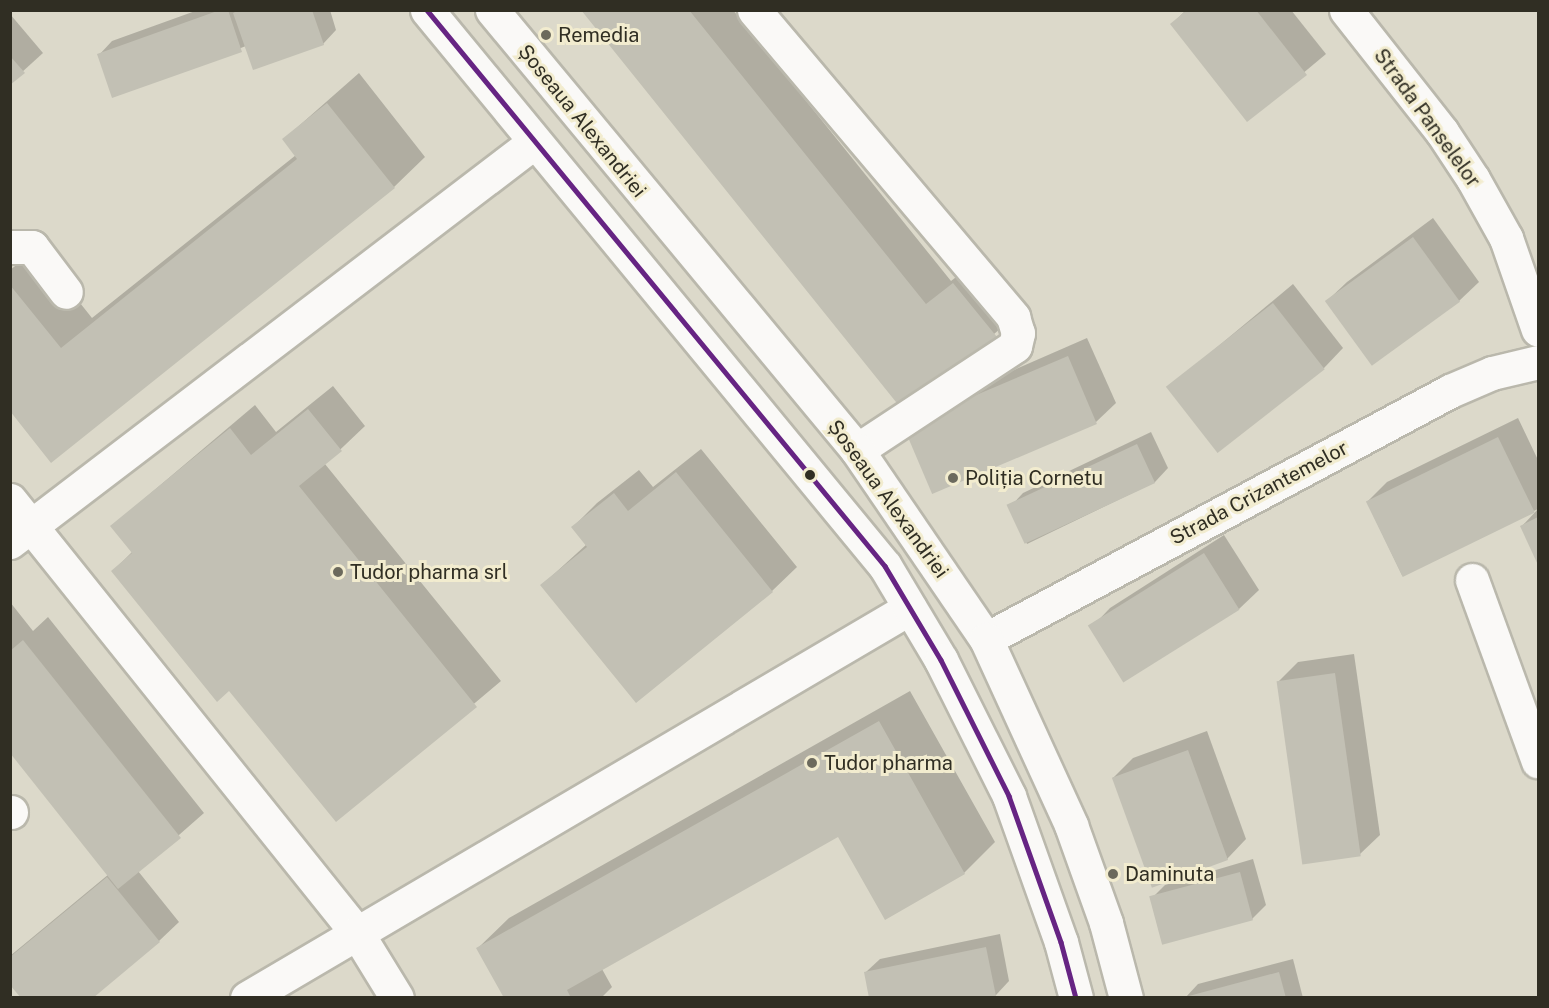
<!DOCTYPE html>
<html>
<head>
<meta charset="utf-8">
<style>
  body { margin:0 }
  #map { position:relative; width:1549px; height:1008px; overflow:hidden; background:#dcd9ca; font-family:"Public Sans",sans-serif }
  div>[style] { position:absolute }
  .shadow>* { inset:0; background:#0003 }
  .building>* { inset:0; background:#c2c0b4; transform-origin:0 0 }
  .roads { filter:drop-shadow(2px 0 #bab8ac) drop-shadow(-2px 0 #bab8ac) drop-shadow(0 2px #bab8ac) drop-shadow(0 -2px #bab8ac) }
  .minor>* { height:33px; margin:-16.5px; padding:0 16.5px; transform-origin:16.5px; border-radius:16.5px; background:#faf9f7 }
  .highway>* { height:33px; margin:-16.5px; padding:0 16.5px; transform-origin:16.5px; border-radius:16.5px; background:#faf9f7 }
  .bus-1>* { height:4.5px; margin:-2.25px; padding:0 2.25px; transform-origin:2.25px; border-radius:2.25px; background:#662483 }
  .dots>* { width:16px; height:16px; translate:-50% -50%; box-sizing:border-box; border:3px solid #f2eccf; border-radius:50% }
  span { translate:-50% -50%; white-space:nowrap; text-align:center; line-height:1.15; -webkit-text-stroke:6px #f2eccf; paint-order:stroke }
  .poi-label { font-size:20px; color:#302e23 }
  .left { translate:0 -50%; text-align:left }
  .street-label { font-size:20px; color:#302e23 }
  .frame { position:absolute; inset:0; border:12px solid #302e23; pointer-events:none }
</style>
</head>
<body>
<div id="map">
  <div class="shadow">
    <div style="clip-path:polygon(198px 10px,330px 10px,336px 30px,323px 44px,246px 46px,113px 97px,99px 55px,112px 41px)"></div>
    <div style="clip-path:polygon(582px 10px,733px 10px,951px 281px,978px 260px,1020px 312px,904px 410px)"></div>
    <div style="clip-path:polygon(1186px 10px,1291px 10px,1326px 54px,1247px 120px,1172px 24px)"></div>
    <div style="clip-path:polygon(10px 14px,43px 53px,10px 83px)"></div>
    <div style="clip-path:polygon(359px 73px,425px 157px,394px 187px,10px 409px,10px 270px,37px 249px,92px 318px,296px 155px,284px 139px)"></div>
    <div style="clip-path:polygon(1433px 218px,1479px 282px,1459px 301px,1327px 301px,1347px 282px)"></div>
    <div style="clip-path:polygon(1293px 284px,1343px 348px,1324px 368px,1168px 388px)"></div>
    <div style="clip-path:polygon(1087px 338px,1116px 403px,1096px 422px,925px 409px)"></div>
    <div style="clip-path:polygon(333px 386px,365px 426px,325px 464px,501px 681px,336px 820px,230px 689px,113px 571px,133px 551px,112px 526px,255px 405px,276px 432px)"></div>
    <div style="clip-path:polygon(1518px 418px,1538px 460px,1538px 561px,1522px 526px,1538px 509px,1402px 575px,1367px 502px,1387px 482px)"></div>
    <div style="clip-path:polygon(1151px 432px,1168px 468px,1155px 482px,1027px 544px,1010px 507px,1023px 493px)"></div>
    <div style="clip-path:polygon(701px 449px,797px 567px,772px 591px,636px 701px,542px 585px,587px 544px,573px 527px,597px 503px,639px 470px,653px 487px)"></div>
    <div style="clip-path:polygon(1224px 535px,1259px 590px,1239px 609px,1091px 628px,1110px 608px)"></div>
    <div style="clip-path:polygon(10px 602px,33px 631px,48px 617px,204px 813px,138px 871px,179px 922px,159px 941px,10px 983px,10px 956px,109px 874px,10px 751px)"></div>
    <div style="clip-path:polygon(1354px 654px,1380px 835px,1360px 854px,1278px 682px,1298px 662px)"></div>
    <div style="clip-path:polygon(910px 691px,995px 842px,964px 873px,838px 835px,602px 969px,612px 987px,601px 998px,505px 998px,478px 948px,509px 918px)"></div>
    <div style="clip-path:polygon(1207px 731px,1246px 839px,1227px 859px,1113px 778px,1133px 758px)"></div>
    <div style="clip-path:polygon(1253px 859px,1266px 905px,1252px 919px,1151px 899px,1165px 885px)"></div>
    <div style="clip-path:polygon(1000px 934px,1009px 981px,996px 995px,871px 998px,866px 972px,880px 959px)"></div>
    <div style="clip-path:polygon(1293px 959px,1303px 998px,1185px 998px,1198px 984px)"></div>
  </div>
  <div class="building">
    <div style="clip-path:polygon(220px 10px,228px 10px,242px 52px,112px 98px,97px 54px)"></div>
    <div style="clip-path:polygon(239px 10px,312px 10px,324px 45px,253px 70px,233px 13px)"></div>
    <div style="clip-path:polygon(581px 10px,689px 10px,926px 304px,953px 283px,997px 337px,904px 412px)"></div>
    <div style="clip-path:polygon(1187px 10px,1256px 10px,1307px 75px,1247px 122px,1170px 24px)"></div>
    <div style="clip-path:polygon(10px 56px,25px 73px,10px 85px)"></div>
    <div style="clip-path:polygon(327px 103px,395px 188px,51px 463px,10px 411px,10px 285px,61px 348px,297px 159px,282px 139px)"></div>
    <div style="left:1413px;top:237px;width:80px;height:109px;rotate:54deg"></div>
    <div style="left:1273px;top:303px;width:84px;height:136px;rotate:52deg"></div>
    <div style="left:1068px;top:356px;width:74px;height:179px;rotate:67deg"></div>
    <div style="clip-path:polygon(308px 409px,342px 451px,299px 486px,477px 707px,336px 822px,229px 691px,217px 702px,111px 571px,132px 553px,110px 526px,230px 428px,251px 455px)"></div>
    <div style="left:1498px;top:437px;width:84px;height:147px;rotate:64deg"></div>
    <div style="left:1137px;top:444px;width:43px;height:144px;rotate:65deg"></div>
    <div style="clip-path:polygon(676px 472px,773px 592px,636px 703px,540px 585px,587px 547px,571px 527px,614px 493px,628px 511px)"></div>
    <div style="clip-path:polygon(1538px 517px,1538px 565px,1520px 526px)"></div>
    <div style="left:1204px;top:553px;width:67px;height:137px;rotate:58deg"></div>
    <div style="clip-path:polygon(23px 640px,181px 838px,118px 889px,10px 753px,10px 651px)"></div>
    <div style="left:1335px;top:673px;width:185px;height:59px;rotate:82deg"></div>
    <div style="clip-path:polygon(879px 721px,965px 874px,885px 920px,838px 837px,567px 990px,571px 998px,504px 998px,476px 948px)"></div>
    <div style="left:1188px;top:750px;width:117px;height:81px;rotate:70deg"></div>
    <div style="left:1240px;top:872px;width:50px;height:94px;rotate:75deg"></div>
    <div style="clip-path:polygon(107px 877px,160px 942px,93px 998px,21px 998px,10px 985px,10px 957px)"></div>
    <div style="clip-path:polygon(986px 947px,996px 996px,869px 998px,864px 972px)"></div>
    <div style="clip-path:polygon(1279px 972px,1286px 998px,1185px 998px,1185px 997px)"></div>
  </div>
  <div class="roads">
    <div class="minor">
      <div style="left:754px;top:10px;width:402px;rotate:49.8deg"></div>
      <div style="left:1013px;top:317px;width:17px;rotate:73deg"></div>
      <div style="left:1018px;top:333px;width:13px;rotate:103deg"></div>
      <div style="left:1015px;top:346px;width:189px;rotate:146.6deg"></div>
      <div style="left:1346px;top:10px;width:155px;rotate:51.8deg"></div>
      <div style="left:1442px;top:132px;width:56px;rotate:56.6deg"></div>
      <div style="left:1473px;top:179px;width:68px;rotate:60.8deg"></div>
      <div style="left:1506px;top:238px;width:97px;rotate:70.8deg"></div>
      <div style="left:10px;top:247px;width:22px"></div>
      <div style="left:32px;top:247px;width:56px;rotate:52.9deg"></div>
      <div style="left:10px;top:500px;width:555px;rotate:51.29deg"></div>
      <div style="left:357px;top:933px;width:76px;rotate:58.4deg"></div>
      <div style="left:10px;top:542px;width:658px;rotate:-37.34deg"></div>
      <div style="left:1472px;top:580px;width:193px;rotate:70deg"></div>
      <div style="left:986px;top:639px;width:526px;rotate:-28.12deg"></div>
      <div style="left:1450px;top:391px;width:46px;rotate:-23.2deg"></div>
      <div style="left:1492px;top:373px;width:47px;rotate:-13.4deg"></div>
      <div style="left:10px;top:812px;width:1px"></div>
      <div style="left:247px;top:998px;width:769px;rotate:-30.47deg"></div>
    </div>
    <div class="highway">
      <div style="left:427px;top:10px;width:720px;rotate:50.52deg"></div>
      <div style="left:885px;top:566px;width:109px;rotate:59.2deg"></div>
      <div style="left:941px;top:660px;width:152px;rotate:63.4deg"></div>
      <div style="left:1009px;top:796px;width:155px;rotate:70.4deg"></div>
      <div style="left:1061px;top:942px;width:58px;rotate:75deg"></div>
      <div style="left:492px;top:10px;width:572px;rotate:50.32deg"></div>
      <div style="left:857px;top:450px;width:229px;rotate:55.7deg"></div>
      <div style="left:986px;top:639px;width:205px;rotate:65.4deg"></div>
      <div style="left:1071px;top:825px;width:104px;rotate:70.3deg"></div>
      <div style="left:1106px;top:923px;width:78px;rotate:75.1deg"></div>
    </div>
  </div>
  <div class="bus-1">
    <div style="left:427px;top:10px;width:720px;rotate:50.52deg"></div>
    <div style="left:885px;top:566px;width:109px;rotate:59.2deg"></div>
    <div style="left:941px;top:660px;width:152px;rotate:63.4deg"></div>
    <div style="left:1009px;top:796px;width:155px;rotate:70.4deg"></div>
    <div style="left:1061px;top:942px;width:58px;rotate:75deg"></div>
  </div>
  <div class="dots">
    <div style="left:546px;top:35px;background:#6c6a5d"></div>
    <div style="left:810px;top:475px;background:#302e23"></div>
    <div style="left:953px;top:478px;background:#6c6a5d"></div>
    <div style="left:338px;top:572px;background:#6c6a5d"></div>
    <div style="left:812px;top:763px;background:#6c6a5d"></div>
    <div style="left:1113px;top:874px;background:#6c6a5d"></div>
  </div>
  <div class="poi-label">
    <span class="left" style="left:558px;top:35px">Remedia</span>
    <span class="left" style="left:965px;top:478px">Poliția Cornetu</span>
    <span class="left" style="left:350px;top:572px">Tudor pharma srl</span>
    <span class="left" style="left:824px;top:763px">Tudor pharma</span>
    <span class="left" style="left:1125px;top:874px">Daminuta</span>
  </div>
  <div class="street-label">
    <span style="left:1427px;top:118px;rotate:54deg">Strada Panselelor</span>
    <span style="left:582px;top:121px;rotate:51deg">Șoseaua Alexandriei</span>
    <span style="left:1259px;top:493px;rotate:-28deg">Strada Crizantemelor</span>
    <span style="left:888px;top:499px;rotate:54deg">Șoseaua Alexandriei</span>
  </div>
  <div class="frame"></div>
</div>
</body>
</html>
